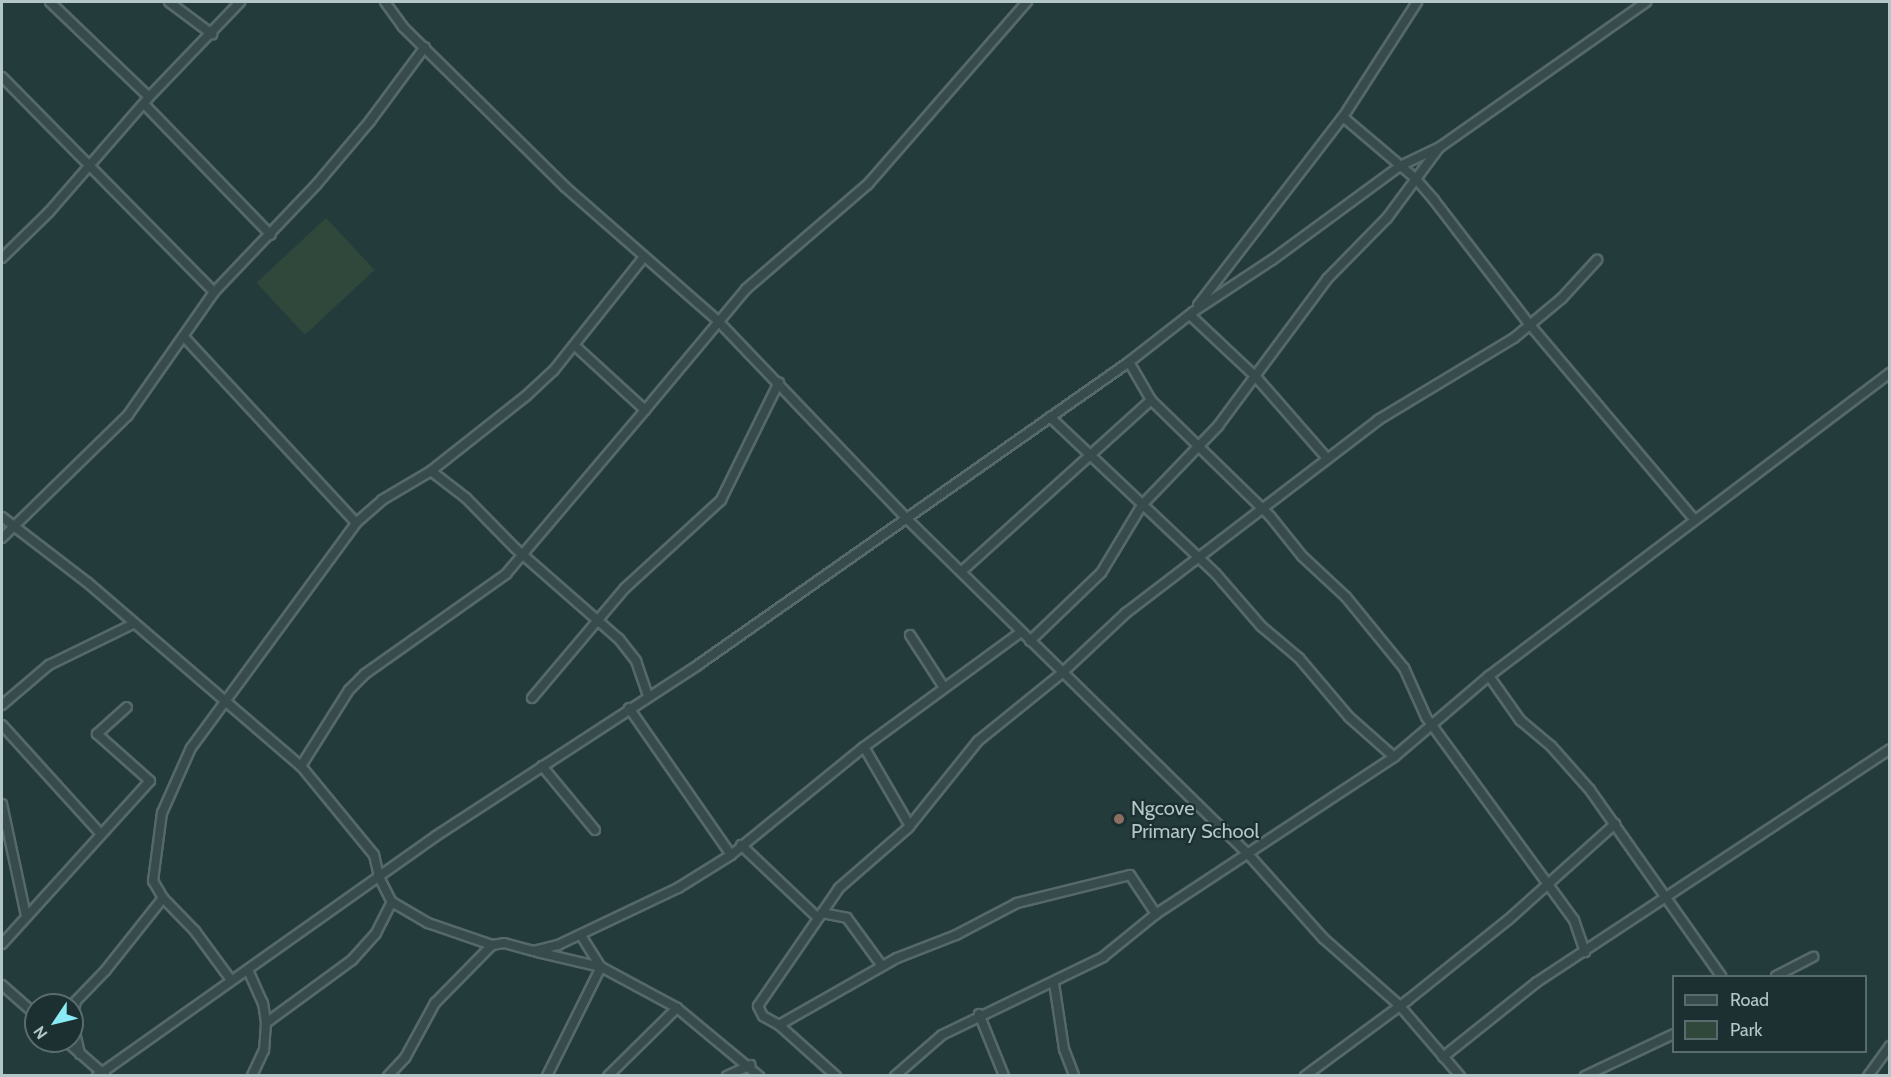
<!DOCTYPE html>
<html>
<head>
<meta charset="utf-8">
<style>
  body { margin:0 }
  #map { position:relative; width:1891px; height:1077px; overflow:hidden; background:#243b3c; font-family:Cabin,sans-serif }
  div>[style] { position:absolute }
  .green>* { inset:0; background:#30483b; transform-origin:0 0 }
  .roads { filter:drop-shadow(2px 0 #56696a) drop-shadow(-2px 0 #56696a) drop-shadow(0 2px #56696a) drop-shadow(0 -2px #56696a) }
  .minor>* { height:8px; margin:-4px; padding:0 4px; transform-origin:4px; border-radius:4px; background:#374b4c }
  .dots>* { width:16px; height:16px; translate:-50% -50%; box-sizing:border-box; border:3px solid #1d3031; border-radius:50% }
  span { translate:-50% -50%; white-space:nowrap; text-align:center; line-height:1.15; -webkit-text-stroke:4.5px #1d3031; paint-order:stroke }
  .poi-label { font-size:20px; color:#b3c6c8 }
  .left { translate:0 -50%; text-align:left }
  .frame { position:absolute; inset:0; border:3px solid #b3c6c8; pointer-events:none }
  .legend { position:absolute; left:1672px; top:975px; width:195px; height:78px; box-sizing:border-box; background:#1d3031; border:2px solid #596c6d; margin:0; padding:8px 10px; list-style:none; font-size:18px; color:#b3c6c8 }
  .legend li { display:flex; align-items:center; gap:12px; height:30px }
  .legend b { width:30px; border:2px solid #596c6d }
  .north { position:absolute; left:24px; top:993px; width:60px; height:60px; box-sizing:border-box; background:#1d3031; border:2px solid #596c6d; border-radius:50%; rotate:235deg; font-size:16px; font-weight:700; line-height:24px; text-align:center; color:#b3c6c8 }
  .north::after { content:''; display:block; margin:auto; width:21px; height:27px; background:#8aebf6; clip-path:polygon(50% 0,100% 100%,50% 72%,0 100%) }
</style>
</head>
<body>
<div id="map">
  <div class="green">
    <div style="left:326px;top:218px;width:71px;height:95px;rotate:47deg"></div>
  </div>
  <div class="roads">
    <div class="minor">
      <div style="left:50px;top:2px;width:137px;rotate:43.8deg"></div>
      <div style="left:169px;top:2px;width:54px;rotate:36.7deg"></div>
      <div style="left:385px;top:2px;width:31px;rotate:54deg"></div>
      <div style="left:403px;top:27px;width:228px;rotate:44.6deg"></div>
      <div style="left:565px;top:187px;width:203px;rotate:41.2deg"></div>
      <div style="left:718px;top:321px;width:271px;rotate:46.3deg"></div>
      <div style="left:905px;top:517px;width:481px;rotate:44.5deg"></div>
      <div style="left:1248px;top:854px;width:113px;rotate:48.2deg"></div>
      <div style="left:1323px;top:938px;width:101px;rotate:41.4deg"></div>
      <div style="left:1399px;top:1005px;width:94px;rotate:49.3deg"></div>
      <div style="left:2px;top:77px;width:302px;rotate:45.4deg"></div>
      <div style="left:144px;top:104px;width:182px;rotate:45.9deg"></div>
      <div style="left:1343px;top:117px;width:94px;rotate:40.3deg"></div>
      <div style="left:1415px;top:178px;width:29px;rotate:49deg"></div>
      <div style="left:1434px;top:200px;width:158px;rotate:52.5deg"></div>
      <div style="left:1530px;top:325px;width:255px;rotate:49.8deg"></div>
      <div style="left:2px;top:258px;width:66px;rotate:-44.4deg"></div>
      <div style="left:49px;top:212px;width:152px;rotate:-49deg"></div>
      <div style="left:149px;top:97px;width:132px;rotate:-46.2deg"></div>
      <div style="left:1198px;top:305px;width:237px;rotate:-52.4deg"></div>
      <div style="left:1343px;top:117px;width:137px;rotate:-57.2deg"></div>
      <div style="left:1190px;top:315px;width:91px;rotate:43.2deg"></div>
      <div style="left:1256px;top:377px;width:108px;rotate:48.8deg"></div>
      <div style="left:184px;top:337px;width:253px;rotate:47.2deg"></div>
      <div style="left:1129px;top:362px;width:44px;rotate:59.9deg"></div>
      <div style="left:1151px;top:400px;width:166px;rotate:44.3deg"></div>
      <div style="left:1270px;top:516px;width:51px;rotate:51.3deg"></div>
      <div style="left:1302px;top:556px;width:60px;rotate:43deg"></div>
      <div style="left:1346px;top:597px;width:92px;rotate:50.8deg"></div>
      <div style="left:1404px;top:668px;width:54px;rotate:65.8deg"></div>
      <div style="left:1426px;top:717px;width:251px;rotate:53.9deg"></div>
      <div style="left:1574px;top:920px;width:34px;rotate:71deg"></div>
      <div style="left:645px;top:410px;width:158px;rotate:-50.1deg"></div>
      <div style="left:746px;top:289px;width:161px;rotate:-40.7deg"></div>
      <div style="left:868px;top:184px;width:242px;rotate:-48.9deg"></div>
      <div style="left:1050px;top:417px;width:228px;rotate:43.4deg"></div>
      <div style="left:1216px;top:574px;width:69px;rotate:49.1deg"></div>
      <div style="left:1261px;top:626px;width:50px;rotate:40.1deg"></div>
      <div style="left:1299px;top:658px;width:77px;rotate:49.7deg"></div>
      <div style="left:1349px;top:717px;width:60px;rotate:41.6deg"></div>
      <div style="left:431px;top:471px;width:44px;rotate:37.6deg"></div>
      <div style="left:466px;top:498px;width:70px;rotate:45.6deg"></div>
      <div style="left:515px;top:548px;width:138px;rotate:41.2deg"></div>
      <div style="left:619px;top:639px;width:28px;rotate:52deg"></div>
      <div style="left:636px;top:661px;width:36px;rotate:71deg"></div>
      <div style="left:2px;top:517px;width:108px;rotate:37.5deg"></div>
      <div style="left:88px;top:583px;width:281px;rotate:40.7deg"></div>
      <div style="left:301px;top:766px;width:115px;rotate:50.6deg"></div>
      <div style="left:374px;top:855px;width:23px;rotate:77deg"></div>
      <div style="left:379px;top:877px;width:28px;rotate:63deg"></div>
      <div style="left:392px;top:902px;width:42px;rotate:30.3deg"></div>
      <div style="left:428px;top:923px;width:68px;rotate:19deg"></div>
      <div style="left:2px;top:538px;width:176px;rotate:-44.3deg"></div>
      <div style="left:128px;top:415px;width:150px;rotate:-55deg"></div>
      <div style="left:214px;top:292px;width:148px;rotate:-46.4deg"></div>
      <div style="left:316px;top:185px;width:84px;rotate:-49.8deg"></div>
      <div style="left:370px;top:121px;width:92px;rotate:-53.4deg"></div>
      <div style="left:962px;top:571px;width:255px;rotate:-42.1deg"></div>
      <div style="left:910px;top:635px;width:61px;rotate:57.1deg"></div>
      <div style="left:1030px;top:641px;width:98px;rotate:-43.8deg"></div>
      <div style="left:1101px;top:573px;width:79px;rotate:-58.9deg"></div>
      <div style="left:1142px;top:505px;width:110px;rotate:-46.1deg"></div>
      <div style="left:1218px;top:426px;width:183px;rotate:-53.4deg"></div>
      <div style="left:1327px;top:279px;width:86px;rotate:-45.5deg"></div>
      <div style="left:1387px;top:218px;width:86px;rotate:-53.5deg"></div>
      <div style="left:1489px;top:676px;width:54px;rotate:54.8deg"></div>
      <div style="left:1520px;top:720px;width:40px;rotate:40deg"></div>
      <div style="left:1551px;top:746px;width:59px;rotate:48.4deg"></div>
      <div style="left:1590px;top:790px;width:228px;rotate:54.8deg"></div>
      <div style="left:532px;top:698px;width:144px;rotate:-49.8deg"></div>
      <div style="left:625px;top:588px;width:130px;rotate:-42.5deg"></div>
      <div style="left:721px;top:500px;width:131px;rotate:-63.8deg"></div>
      <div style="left:2px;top:705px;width:62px;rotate:-40.4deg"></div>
      <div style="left:49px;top:665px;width:93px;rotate:-26deg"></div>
      <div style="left:629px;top:708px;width:179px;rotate:55.2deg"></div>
      <div style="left:2px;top:725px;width:147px;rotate:47.8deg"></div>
      <div style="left:864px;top:747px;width:91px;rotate:59.8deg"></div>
      <div style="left:301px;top:766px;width:90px;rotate:-57.7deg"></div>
      <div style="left:349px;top:690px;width:23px;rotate:-45deg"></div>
      <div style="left:365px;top:674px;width:173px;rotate:-35.3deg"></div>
      <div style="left:506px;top:574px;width:215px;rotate:-49.7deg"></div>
      <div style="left:645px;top:410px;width:96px;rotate:-137.5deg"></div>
      <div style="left:542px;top:766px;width:83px;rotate:50.4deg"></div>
      <div style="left:2px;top:804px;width:115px;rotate:77.9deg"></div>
      <div style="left:741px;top:845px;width:106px;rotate:43.5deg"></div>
      <div style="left:822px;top:913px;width:25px;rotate:11deg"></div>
      <div style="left:847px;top:918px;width:59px;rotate:53.9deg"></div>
      <div style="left:582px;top:937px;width:36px;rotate:58deg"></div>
      <div style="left:601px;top:967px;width:86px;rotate:28.3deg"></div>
      <div style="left:677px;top:1008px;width:107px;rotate:39.7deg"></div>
      <div style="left:2px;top:944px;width:220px;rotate:-47.8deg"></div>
      <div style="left:150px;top:781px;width:71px;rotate:-138.4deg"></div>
      <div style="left:97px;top:734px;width:40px;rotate:-42deg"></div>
      <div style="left:537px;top:952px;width:66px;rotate:13.2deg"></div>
      <div style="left:601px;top:967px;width:122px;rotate:116.4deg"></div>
      <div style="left:248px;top:970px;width:36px;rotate:66deg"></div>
      <div style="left:263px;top:1003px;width:20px;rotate:81deg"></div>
      <div style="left:266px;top:1023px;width:27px;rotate:94deg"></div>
      <div style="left:264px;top:1050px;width:29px;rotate:115deg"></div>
      <div style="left:1776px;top:976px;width:42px;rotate:-27.2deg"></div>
      <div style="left:231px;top:980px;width:61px;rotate:-126.3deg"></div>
      <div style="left:195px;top:931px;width:46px;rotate:-134.1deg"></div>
      <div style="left:163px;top:898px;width:20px;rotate:-120deg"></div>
      <div style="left:153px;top:881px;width:69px;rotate:-82.5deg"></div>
      <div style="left:162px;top:813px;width:71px;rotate:-66deg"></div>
      <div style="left:191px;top:748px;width:279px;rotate:-53.7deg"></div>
      <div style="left:356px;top:523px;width:35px;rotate:-41deg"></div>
      <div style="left:382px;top:500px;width:57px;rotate:-30.6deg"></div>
      <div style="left:431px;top:471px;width:121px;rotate:-38.3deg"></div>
      <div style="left:526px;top:396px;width:38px;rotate:-43deg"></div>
      <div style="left:554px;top:370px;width:144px;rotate:-51.5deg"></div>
      <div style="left:1054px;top:983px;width:67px;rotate:81.4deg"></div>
      <div style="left:1064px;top:1049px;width:28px;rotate:69deg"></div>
      <div style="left:2px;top:985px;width:45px;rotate:41.4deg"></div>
      <div style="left:979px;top:1014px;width:67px;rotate:68deg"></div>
      <div style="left:266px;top:1023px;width:107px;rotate:-36.2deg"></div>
      <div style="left:352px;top:960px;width:36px;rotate:-48deg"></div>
      <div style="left:376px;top:933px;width:35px;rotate:-63deg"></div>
      <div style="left:779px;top:1025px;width:136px;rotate:-29.6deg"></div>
      <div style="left:897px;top:958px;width:63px;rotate:-21.3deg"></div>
      <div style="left:956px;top:935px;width:69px;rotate:-27.7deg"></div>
      <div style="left:1017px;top:903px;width:116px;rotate:-13.9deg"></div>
      <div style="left:1130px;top:875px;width:47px;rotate:56.3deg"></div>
      <div style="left:66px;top:1041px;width:52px;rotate:41.1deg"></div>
      <div style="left:80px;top:1054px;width:35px;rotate:-103deg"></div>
      <div style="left:72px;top:1020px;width:19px;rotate:-78deg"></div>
      <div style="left:76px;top:1001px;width:42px;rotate:-46deg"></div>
      <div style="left:105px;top:971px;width:93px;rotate:-51.5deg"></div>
      <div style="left:1443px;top:1057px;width:120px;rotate:-38.6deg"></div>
      <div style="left:1537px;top:982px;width:423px;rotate:-33.4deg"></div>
      <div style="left:97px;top:1076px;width:415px;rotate:-35.3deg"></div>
      <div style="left:436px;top:836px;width:313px;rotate:-33.1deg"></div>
      <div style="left:698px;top:665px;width:527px;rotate:-35.11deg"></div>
      <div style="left:1129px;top:362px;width:81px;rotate:-38deg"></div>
      <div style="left:1193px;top:312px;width:95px;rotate:-33.4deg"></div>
      <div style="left:1272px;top:260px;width:159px;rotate:-36.3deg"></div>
      <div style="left:1400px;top:166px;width:44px;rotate:-25.4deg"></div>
      <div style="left:1440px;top:147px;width:252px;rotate:-35.1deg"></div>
      <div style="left:388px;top:1076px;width:25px;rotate:-47deg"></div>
      <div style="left:405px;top:1058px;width:63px;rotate:-61.4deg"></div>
      <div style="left:435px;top:1003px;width:81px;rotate:-45.5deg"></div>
      <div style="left:492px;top:945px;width:12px;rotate:-9deg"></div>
      <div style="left:504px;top:943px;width:31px;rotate:15deg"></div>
      <div style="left:534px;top:951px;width:25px;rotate:-14deg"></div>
      <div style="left:558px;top:945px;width:133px;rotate:-25.4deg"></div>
      <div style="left:678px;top:888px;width:62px;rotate:-31.9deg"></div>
      <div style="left:731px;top:855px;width:171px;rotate:-39.1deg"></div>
      <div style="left:864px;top:747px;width:195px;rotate:-36.2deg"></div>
      <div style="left:608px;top:1076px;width:97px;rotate:-44.6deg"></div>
      <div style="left:727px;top:1076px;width:26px;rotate:-25deg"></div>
      <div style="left:836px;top:1076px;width:76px;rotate:-138.2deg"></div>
      <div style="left:779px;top:1025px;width:18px;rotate:-151deg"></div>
      <div style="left:763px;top:1016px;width:11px;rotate:-117deg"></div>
      <div style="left:758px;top:1006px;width:143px;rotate:-55.5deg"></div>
      <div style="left:839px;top:888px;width:91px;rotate:-41deg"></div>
      <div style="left:908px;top:828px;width:112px;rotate:-51.2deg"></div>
      <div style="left:978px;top:741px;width:108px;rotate:-39deg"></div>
      <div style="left:1062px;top:673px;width:88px;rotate:-43.2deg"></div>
      <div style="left:1126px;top:613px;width:317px;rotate:-37.4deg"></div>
      <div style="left:1378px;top:420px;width:159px;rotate:-31.1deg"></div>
      <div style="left:1514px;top:338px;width:62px;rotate:-39.8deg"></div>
      <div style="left:1562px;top:298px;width:52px;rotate:-47.4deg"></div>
      <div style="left:895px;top:1076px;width:62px;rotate:-41.1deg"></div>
      <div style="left:942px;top:1035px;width:179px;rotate:-25.8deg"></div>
      <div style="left:1103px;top:957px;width:68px;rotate:-39.1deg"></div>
      <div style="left:1156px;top:914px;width:285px;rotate:-33.4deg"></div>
      <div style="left:1394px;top:757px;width:125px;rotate:-40.5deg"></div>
      <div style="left:1489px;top:676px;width:503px;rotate:-37.08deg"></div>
      <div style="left:1305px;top:1076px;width:128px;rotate:-36.4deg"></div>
      <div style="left:1408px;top:1000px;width:128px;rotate:-38.7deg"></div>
      <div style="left:1508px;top:920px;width:144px;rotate:-41.9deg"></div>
      <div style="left:1585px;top:1076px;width:98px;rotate:-25.3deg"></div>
      <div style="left:1868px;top:1076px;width:37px;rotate:-54deg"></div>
    </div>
  </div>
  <div class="dots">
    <div style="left:1119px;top:819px;background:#8d6e63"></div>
  </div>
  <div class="poi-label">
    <span class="left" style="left:1131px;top:820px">Ngcove<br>Primary School</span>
  </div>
  <div class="frame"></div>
  <ul class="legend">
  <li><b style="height:8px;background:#374b4c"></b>Road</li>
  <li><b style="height:16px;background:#30483b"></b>Park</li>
  </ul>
  <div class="north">N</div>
</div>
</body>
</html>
